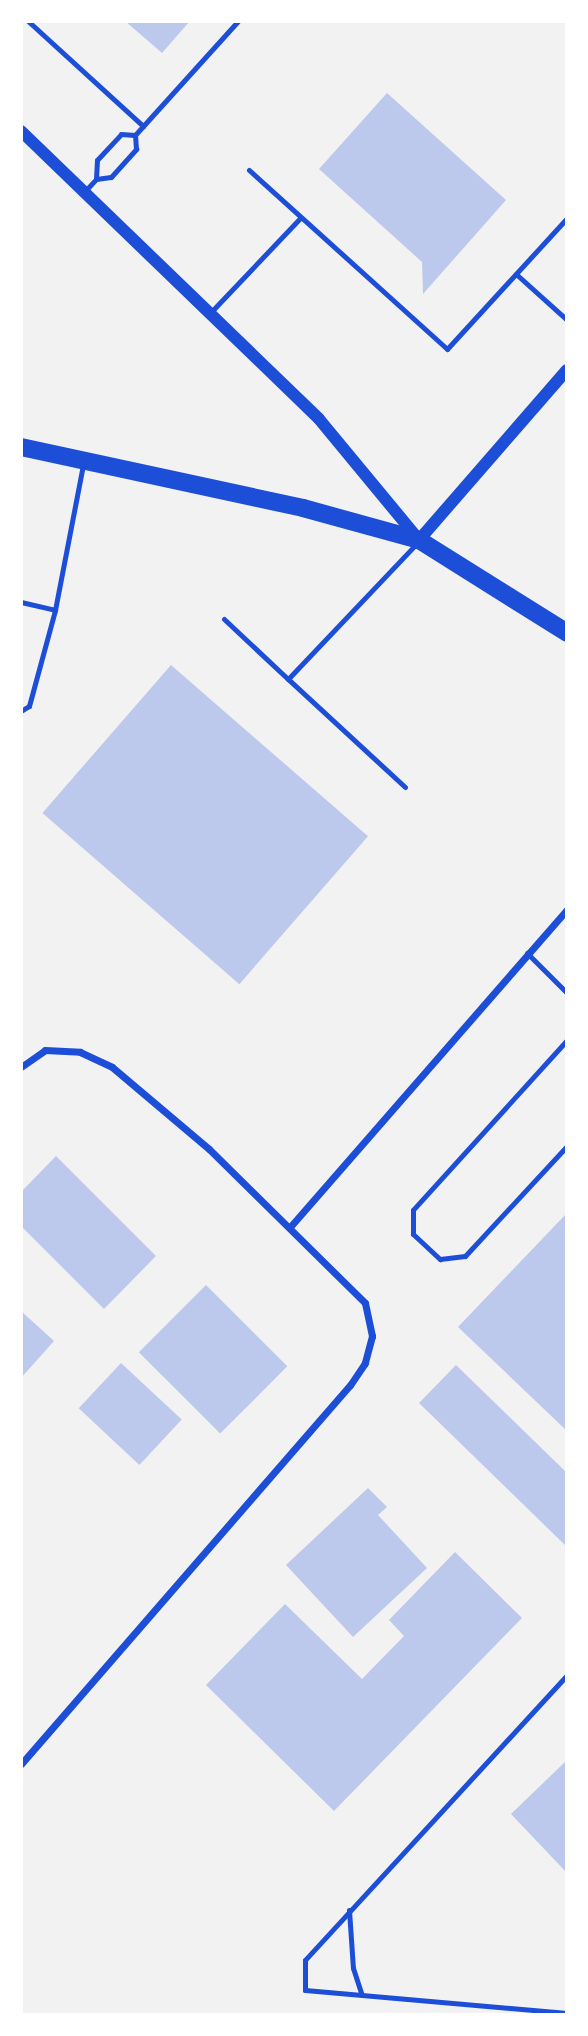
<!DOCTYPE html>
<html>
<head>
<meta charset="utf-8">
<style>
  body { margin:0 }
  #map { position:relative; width:588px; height:2036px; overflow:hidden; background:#f2f2f2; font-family:"Exo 2",sans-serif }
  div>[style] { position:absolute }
  .building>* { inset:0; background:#bdc9ec; transform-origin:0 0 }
  .service>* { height:5px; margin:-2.5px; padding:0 2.5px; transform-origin:2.5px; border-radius:2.5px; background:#1d4ed8 }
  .minor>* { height:7px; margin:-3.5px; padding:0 3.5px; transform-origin:3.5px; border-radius:3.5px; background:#1d4ed8 }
  .tertiary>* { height:12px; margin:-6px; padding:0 6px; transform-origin:6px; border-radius:6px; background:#1d4ed8 }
  .primary>* { height:18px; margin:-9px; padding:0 9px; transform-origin:9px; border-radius:9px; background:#1d4ed8 }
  span { translate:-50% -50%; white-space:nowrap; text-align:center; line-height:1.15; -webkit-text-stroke:6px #fff; paint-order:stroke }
  .frame { position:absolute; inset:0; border:23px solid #fff; pointer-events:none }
</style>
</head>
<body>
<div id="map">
  <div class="building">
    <div style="clip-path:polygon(125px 21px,190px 21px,162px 53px)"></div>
    <div style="clip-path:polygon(387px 93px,506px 200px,423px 294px,422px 262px,319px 169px)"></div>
    <div style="left:171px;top:665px;width:261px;height:196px;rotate:41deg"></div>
    <div style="clip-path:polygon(56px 1156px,156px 1256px,104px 1309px,21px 1226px,21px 1192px)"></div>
    <div style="clip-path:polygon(567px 1213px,567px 1431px,458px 1327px)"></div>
    <div style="left:206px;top:1285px;width:115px;height:95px;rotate:45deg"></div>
    <div style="clip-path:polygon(21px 1311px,54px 1341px,21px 1378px)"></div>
    <div style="left:121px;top:1363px;width:83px;height:62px;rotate:43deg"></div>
    <div style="clip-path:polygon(456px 1365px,567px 1473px,567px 1547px,419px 1403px)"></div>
    <div style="clip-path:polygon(368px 1488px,387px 1507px,378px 1515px,427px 1568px,353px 1637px,286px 1565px)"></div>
    <div style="clip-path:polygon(455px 1552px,522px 1618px,334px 1811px,206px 1685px,285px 1604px,362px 1679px,404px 1636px,389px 1620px)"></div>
    <div style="clip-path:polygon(567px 1760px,567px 1873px,511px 1814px)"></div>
  </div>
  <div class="service">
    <div style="left:28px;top:21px;width:156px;rotate:42.4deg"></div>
    <div style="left:249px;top:170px;width:267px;rotate:42.1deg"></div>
    <div style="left:447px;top:349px;width:178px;rotate:-47.5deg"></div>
    <div style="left:96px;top:179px;width:19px;rotate:-87deg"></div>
    <div style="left:97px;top:160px;width:35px;rotate:-47deg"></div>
    <div style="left:121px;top:134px;width:14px;rotate:4deg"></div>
    <div style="left:84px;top:192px;width:18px;rotate:-47deg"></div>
    <div style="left:96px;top:179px;width:15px;rotate:-8deg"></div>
    <div style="left:111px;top:177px;width:38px;rotate:-48deg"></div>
    <div style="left:136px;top:149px;width:14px;rotate:-94deg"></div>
    <div style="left:135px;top:135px;width:154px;rotate:-47.9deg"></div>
    <div style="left:516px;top:274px;width:69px;rotate:42deg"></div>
    <div style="left:210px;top:313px;width:131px;rotate:-46.5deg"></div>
    <div style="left:21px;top:602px;width:35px;rotate:13deg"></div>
    <div style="left:55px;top:610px;width:149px;rotate:-79.1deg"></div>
    <div style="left:224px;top:619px;width:88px;rotate:43.2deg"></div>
    <div style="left:21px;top:711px;width:9px;rotate:-32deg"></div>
    <div style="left:29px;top:706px;width:99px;rotate:-74.8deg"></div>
    <div style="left:405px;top:787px;width:159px;rotate:-137.3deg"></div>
    <div style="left:288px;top:679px;width:187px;rotate:-46.5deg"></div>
    <div style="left:527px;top:953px;width:57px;rotate:45deg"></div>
    <div style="left:567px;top:1040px;width:229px;rotate:132.2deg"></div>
    <div style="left:413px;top:1210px;width:24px;rotate:90deg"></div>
    <div style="left:413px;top:1234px;width:37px;rotate:43deg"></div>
    <div style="left:440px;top:1259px;width:25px;rotate:-7deg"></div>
    <div style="left:465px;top:1256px;width:150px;rotate:-47.2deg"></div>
    <div style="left:567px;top:1675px;width:387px;rotate:132.6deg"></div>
    <div style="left:305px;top:1960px;width:30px;rotate:90deg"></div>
    <div style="left:305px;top:1990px;width:263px;rotate:5deg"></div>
    <div style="left:349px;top:1910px;width:58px;rotate:86.1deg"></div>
    <div style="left:353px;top:1968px;width:28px;rotate:72deg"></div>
  </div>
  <div class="minor">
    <div style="left:21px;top:1067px;width:29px;rotate:-35deg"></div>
    <div style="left:45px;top:1050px;width:35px;rotate:3deg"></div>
    <div style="left:80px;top:1052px;width:35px;rotate:25deg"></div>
    <div style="left:112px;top:1067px;width:127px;rotate:40.2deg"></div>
    <div style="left:209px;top:1149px;width:219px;rotate:44.6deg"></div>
    <div style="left:365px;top:1303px;width:34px;rotate:78deg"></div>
    <div style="left:372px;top:1336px;width:28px;rotate:105deg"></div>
    <div style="left:365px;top:1363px;width:27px;rotate:124deg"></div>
    <div style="left:350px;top:1385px;width:502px;rotate:130.96deg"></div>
    <div style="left:290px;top:1227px;width:422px;rotate:-48.9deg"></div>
  </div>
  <div class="tertiary">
    <div style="left:21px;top:131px;width:414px;rotate:44deg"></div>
    <div style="left:319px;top:419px;width:157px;rotate:50.4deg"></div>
    <div style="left:419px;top:540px;width:225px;rotate:-49deg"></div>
  </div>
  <div class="primary">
    <div style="left:21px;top:447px;width:289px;rotate:12.2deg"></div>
    <div style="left:303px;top:508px;width:120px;rotate:15.4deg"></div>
    <div style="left:419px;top:540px;width:175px;rotate:32.1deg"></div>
  </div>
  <div class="frame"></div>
</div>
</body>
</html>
